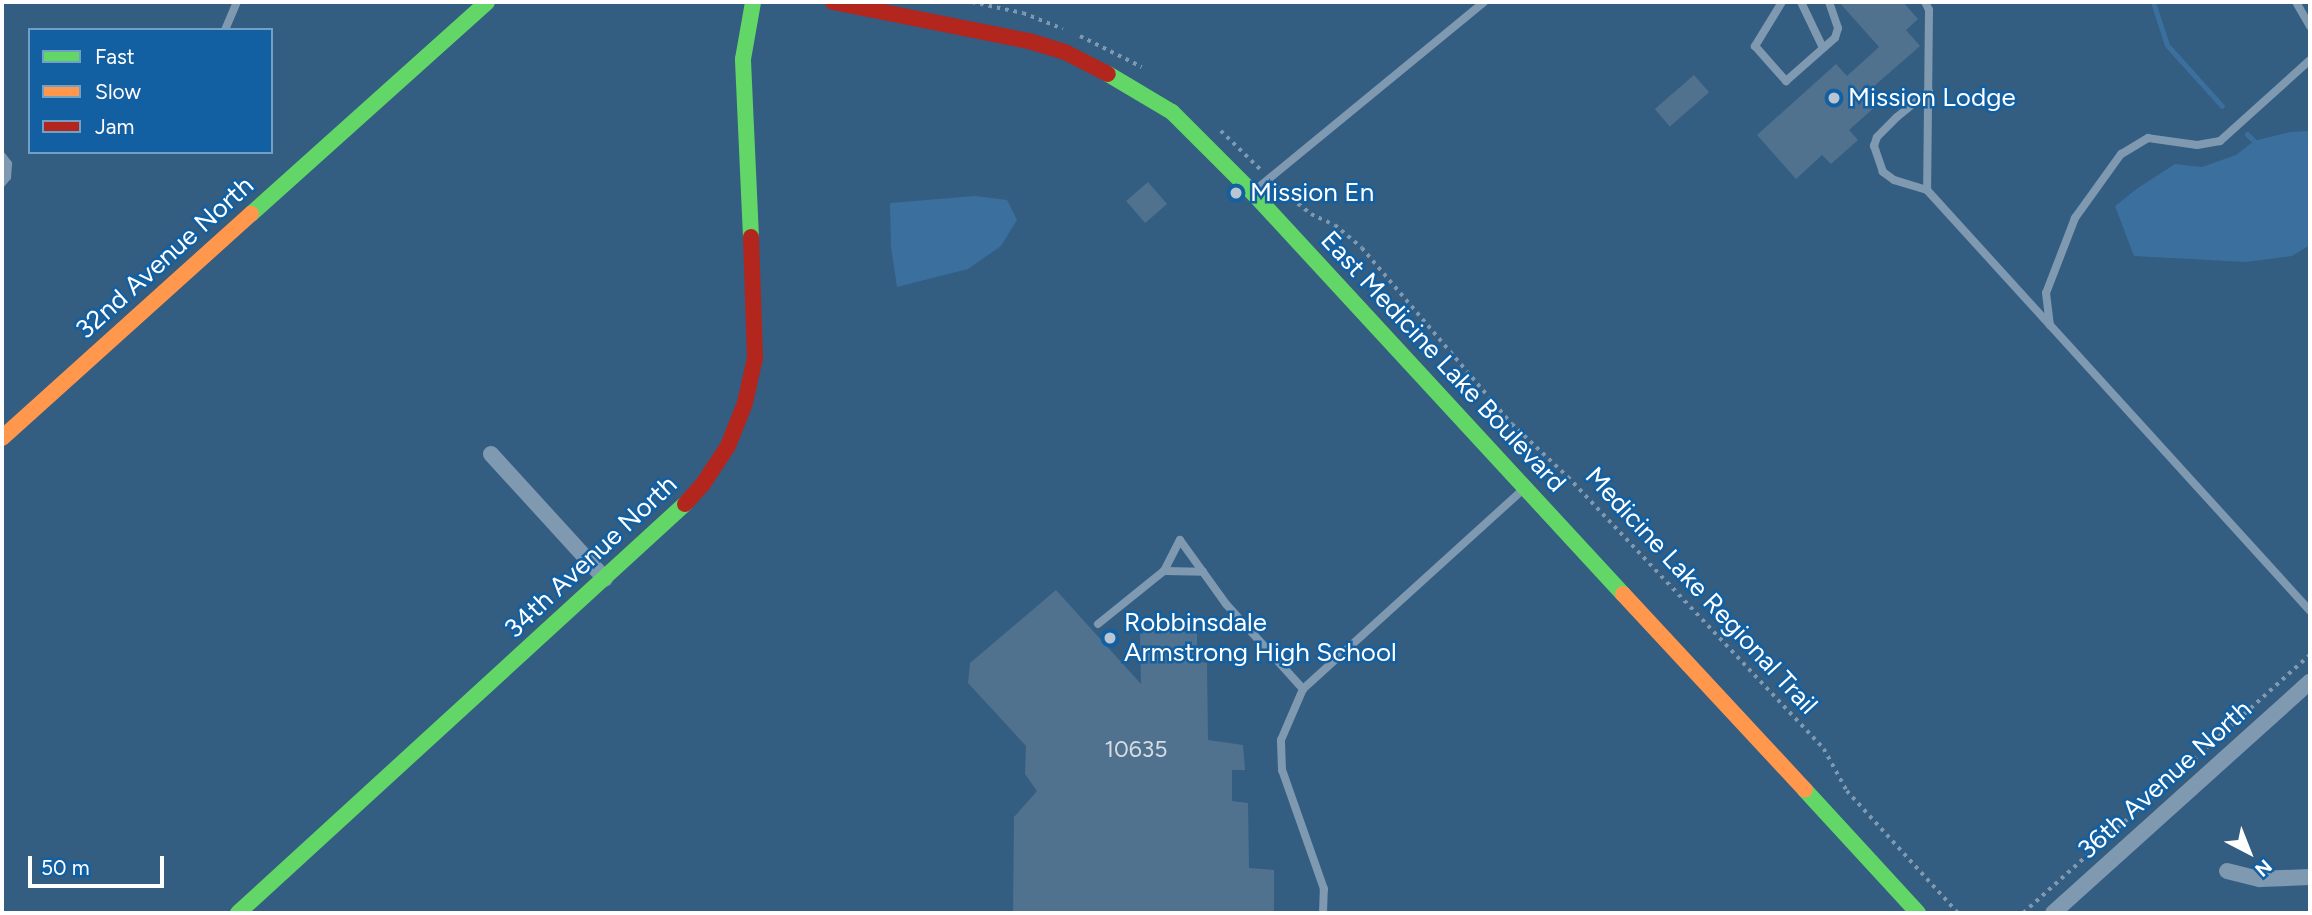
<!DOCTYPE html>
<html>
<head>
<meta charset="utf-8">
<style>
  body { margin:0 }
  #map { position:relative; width:2312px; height:915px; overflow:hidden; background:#335d81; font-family:Figtree,sans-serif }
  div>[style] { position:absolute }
  .water>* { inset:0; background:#3b709e }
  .stream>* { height:5px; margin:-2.5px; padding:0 2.5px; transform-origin:2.5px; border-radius:2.5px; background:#3b709e }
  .building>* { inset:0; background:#51728f; transform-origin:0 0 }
  .path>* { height:3.5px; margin-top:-1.75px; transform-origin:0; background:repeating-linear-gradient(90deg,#7f99b1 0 3.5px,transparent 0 8.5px) }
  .lane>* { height:8px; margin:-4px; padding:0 4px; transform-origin:4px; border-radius:4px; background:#7f99b1 }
  .street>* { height:16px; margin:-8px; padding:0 8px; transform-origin:8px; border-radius:8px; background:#7f99b1 }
  .fast>* { height:16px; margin:-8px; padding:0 8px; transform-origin:8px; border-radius:8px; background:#63d668 }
  .slow>* { height:16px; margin:-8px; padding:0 8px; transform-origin:8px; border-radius:8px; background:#ff974d }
  .jam>* { height:16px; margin:-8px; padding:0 8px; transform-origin:8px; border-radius:8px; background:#b3261e }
  .dots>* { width:19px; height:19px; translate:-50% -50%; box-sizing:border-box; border:4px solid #1260a2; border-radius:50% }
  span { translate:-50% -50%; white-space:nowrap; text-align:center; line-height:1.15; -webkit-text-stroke:5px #1260a2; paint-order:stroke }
  .number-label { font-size:23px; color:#d4dce3 }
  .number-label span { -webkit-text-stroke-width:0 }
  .poi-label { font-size:26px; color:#fff }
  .left { translate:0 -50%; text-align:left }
  .street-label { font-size:26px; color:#fff }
  .frame { position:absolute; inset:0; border:4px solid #fff; pointer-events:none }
  .legend { position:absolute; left:28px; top:28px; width:245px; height:126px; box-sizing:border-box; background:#1260a2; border:2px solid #71a0c7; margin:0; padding:9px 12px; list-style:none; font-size:21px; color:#fff }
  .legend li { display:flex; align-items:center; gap:14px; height:35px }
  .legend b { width:35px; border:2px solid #71a0c7 }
  .north { position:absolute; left:2214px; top:817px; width:70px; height:70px; -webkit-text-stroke:5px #1260a2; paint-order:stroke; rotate:138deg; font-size:19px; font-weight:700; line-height:28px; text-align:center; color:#fff }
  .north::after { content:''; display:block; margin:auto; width:24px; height:32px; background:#fff; clip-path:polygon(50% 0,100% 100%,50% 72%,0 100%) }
  .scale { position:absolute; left:28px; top:856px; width:136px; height:32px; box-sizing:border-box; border:4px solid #fff; border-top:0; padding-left:9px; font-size:21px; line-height:24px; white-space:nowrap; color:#fff; -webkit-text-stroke:5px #1260a2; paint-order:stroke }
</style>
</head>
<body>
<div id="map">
  <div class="water">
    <div style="clip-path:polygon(2310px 131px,2310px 245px,2292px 256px,2246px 262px,2134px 256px,2115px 206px,2138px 188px,2175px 164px,2202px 167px,2236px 155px,2254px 141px,2290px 132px)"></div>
    <div style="clip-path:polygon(975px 196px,1007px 200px,1017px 220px,1001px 246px,968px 269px,897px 287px,891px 247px,890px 203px)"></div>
  </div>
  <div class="stream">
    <div style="left:2153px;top:2px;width:45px;rotate:72deg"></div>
    <div style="left:2167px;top:45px;width:82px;rotate:48deg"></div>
    <div style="left:2247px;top:134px;width:10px;rotate:45deg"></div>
  </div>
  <div class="building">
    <div style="clip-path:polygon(1839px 2px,1903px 2px,1918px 19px,1906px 30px,1920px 46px,1865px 94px,1876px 106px,1849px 130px,1858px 140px,1831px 164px,1822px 155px,1796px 179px,1757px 135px,1836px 64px,1847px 76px,1879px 47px)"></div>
    <div style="left:1694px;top:75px;width:23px;height:52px;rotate:49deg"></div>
    <div style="left:1148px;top:182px;width:29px;height:29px;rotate:49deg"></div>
    <div style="clip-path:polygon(1056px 590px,1141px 684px,1140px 630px,1197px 632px,1197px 661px,1207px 663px,1208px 740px,1243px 745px,1245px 770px,1232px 770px,1232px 801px,1248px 803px,1249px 868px,1274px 870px,1274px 913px,1013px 913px,1014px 817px,1037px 791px,1025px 774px,1026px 746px,968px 683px,970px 663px)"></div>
  </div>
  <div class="path">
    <div style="left:972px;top:2px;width:52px;rotate:12.2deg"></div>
    <div style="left:1023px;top:13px;width:43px;rotate:21.8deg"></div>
    <div style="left:1080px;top:36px;width:69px;rotate:26.6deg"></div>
    <div style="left:1221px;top:131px;width:56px;rotate:44.3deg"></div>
    <div style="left:1278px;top:188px;width:42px;rotate:38.2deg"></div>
    <div style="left:1311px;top:214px;width:26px;rotate:25deg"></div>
    <div style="left:1335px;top:225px;width:35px;rotate:40deg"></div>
    <div style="left:1362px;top:248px;width:231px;rotate:49.6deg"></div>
    <div style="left:1512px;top:424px;width:77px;rotate:43.4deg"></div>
    <div style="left:1568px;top:477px;width:374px;rotate:46.7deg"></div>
    <div style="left:1824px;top:749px;width:48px;rotate:61.3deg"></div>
    <div style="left:1847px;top:791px;width:165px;rotate:47.7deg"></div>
    <div style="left:2023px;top:913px;width:386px;rotate:-42deg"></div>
  </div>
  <div class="lane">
    <div style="left:1782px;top:2px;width:52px;rotate:121.5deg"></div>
    <div style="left:1755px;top:46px;width:47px;rotate:48.5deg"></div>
    <div style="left:1786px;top:81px;width:65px;rotate:-41.3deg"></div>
    <div style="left:1835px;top:38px;width:10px;rotate:-73deg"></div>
    <div style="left:1838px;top:28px;width:28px;rotate:-109deg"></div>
    <div style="left:1801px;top:2px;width:51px;rotate:64.4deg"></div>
    <div style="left:1925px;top:2px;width:9px;rotate:63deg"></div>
    <div style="left:1929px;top:10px;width:180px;rotate:90.6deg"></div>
    <div style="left:1927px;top:190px;width:183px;rotate:47.7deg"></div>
    <div style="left:2296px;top:2px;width:28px;rotate:60deg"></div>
    <div style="left:225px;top:30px;width:30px;rotate:-67deg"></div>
    <div style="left:2310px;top:60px;width:121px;rotate:138deg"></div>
    <div style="left:2220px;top:141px;width:23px;rotate:170deg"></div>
    <div style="left:2197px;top:145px;width:49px;rotate:-171.9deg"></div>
    <div style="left:2148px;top:138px;width:31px;rotate:149deg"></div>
    <div style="left:2121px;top:154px;width:79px;rotate:125.7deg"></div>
    <div style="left:2075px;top:218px;width:80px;rotate:111.1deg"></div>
    <div style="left:2046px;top:293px;width:32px;rotate:83deg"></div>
    <div style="left:2050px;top:325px;width:387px;rotate:47.7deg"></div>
    <div style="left:2px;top:156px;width:10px;rotate:53deg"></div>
    <div style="left:8px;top:164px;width:13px;rotate:94deg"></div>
    <div style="left:7px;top:177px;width:8px;rotate:130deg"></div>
    <div style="left:1927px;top:190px;width:34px;rotate:-163deg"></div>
    <div style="left:1894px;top:180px;width:14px;rotate:-144deg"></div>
    <div style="left:1883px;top:172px;width:28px;rotate:-109deg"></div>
    <div style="left:1874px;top:146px;width:9px;rotate:-72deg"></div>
    <div style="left:1877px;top:137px;width:28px;rotate:-45deg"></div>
    <div style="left:1897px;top:117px;width:41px;rotate:-39.1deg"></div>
    <div style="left:1254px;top:191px;width:298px;rotate:-39.4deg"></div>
    <div style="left:1164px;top:571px;width:39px;rotate:1deg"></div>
    <div style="left:1098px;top:624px;width:85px;rotate:-38.8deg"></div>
    <div style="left:1164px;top:571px;width:35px;rotate:-63deg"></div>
    <div style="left:1180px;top:540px;width:79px;rotate:54.3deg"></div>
    <div style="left:1226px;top:604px;width:115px;rotate:47.8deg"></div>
    <div style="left:1323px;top:913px;width:24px;rotate:-88deg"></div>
    <div style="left:1324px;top:889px;width:126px;rotate:-109.4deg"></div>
    <div style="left:1282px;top:770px;width:30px;rotate:-92deg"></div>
    <div style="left:1281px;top:740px;width:56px;rotate:-66.7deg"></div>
    <div style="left:1303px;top:689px;width:299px;rotate:-42.2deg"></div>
  </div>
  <div class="street">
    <div style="left:491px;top:454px;width:169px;rotate:47.6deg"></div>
    <div style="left:2227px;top:871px;width:34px;rotate:14deg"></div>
    <div style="left:2260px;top:879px;width:50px;rotate:-2.3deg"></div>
    <div style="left:2053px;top:913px;width:346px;rotate:-42deg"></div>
  </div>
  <div class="fast">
    <div style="left:1108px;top:74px;width:74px;rotate:30.7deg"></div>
    <div style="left:1172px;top:112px;width:113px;rotate:45deg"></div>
    <div style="left:1252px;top:192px;width:547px;rotate:47.3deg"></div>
    <div style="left:251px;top:214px;width:317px;rotate:-41.9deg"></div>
    <div style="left:751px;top:237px;width:178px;rotate:-92.6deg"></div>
    <div style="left:743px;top:59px;width:58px;rotate:-80deg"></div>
    <div style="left:1805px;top:790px;width:167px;rotate:47.4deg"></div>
    <div style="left:238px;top:913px;width:606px;rotate:-42.46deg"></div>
  </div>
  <div class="slow">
    <div style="left:2px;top:438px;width:335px;rotate:-42deg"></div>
    <div style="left:1623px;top:594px;width:267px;rotate:47.1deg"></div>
  </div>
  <div class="jam">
    <div style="left:833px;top:2px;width:200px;rotate:11.3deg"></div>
    <div style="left:1029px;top:41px;width:38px;rotate:17deg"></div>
    <div style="left:1065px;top:52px;width:48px;rotate:27.1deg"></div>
    <div style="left:685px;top:504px;width:27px;rotate:-48deg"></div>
    <div style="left:703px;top:484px;width:45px;rotate:-56.7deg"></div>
    <div style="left:728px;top:446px;width:46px;rotate:-68.4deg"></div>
    <div style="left:745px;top:403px;width:46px;rotate:-77.5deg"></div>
    <div style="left:755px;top:358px;width:121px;rotate:-91.9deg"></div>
  </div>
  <div class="dots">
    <div style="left:1834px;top:98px;background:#b8c6d3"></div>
    <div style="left:1236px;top:193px;background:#b8c6d3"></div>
    <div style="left:1110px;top:638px;background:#b8c6d3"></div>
  </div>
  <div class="number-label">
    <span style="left:1136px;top:749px">10635</span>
  </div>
  <div class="poi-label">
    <span class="left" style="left:1848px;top:98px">Mission Lodge</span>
    <span class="left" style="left:1250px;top:193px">Mission En</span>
    <span class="left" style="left:1124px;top:638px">Robbinsdale<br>Armstrong High School</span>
  </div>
  <div class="street-label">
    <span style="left:165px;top:258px;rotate:-42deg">32nd Avenue North</span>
    <span style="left:1443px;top:362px;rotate:47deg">East Medicine Lake Boulevard</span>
    <span style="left:591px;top:557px;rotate:-43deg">34th Avenue North</span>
    <span style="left:1701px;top:591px;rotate:47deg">Medicine Lake Regional Trail</span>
    <span style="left:2165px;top:780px;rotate:-42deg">36th Avenue North</span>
  </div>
  <div class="frame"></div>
  <ul class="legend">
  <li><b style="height:9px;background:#63d668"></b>Fast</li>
  <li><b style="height:9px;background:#ff974d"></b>Slow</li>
  <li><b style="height:9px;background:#b3261e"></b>Jam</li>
  </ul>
  <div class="north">N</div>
  <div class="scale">50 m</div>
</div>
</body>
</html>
